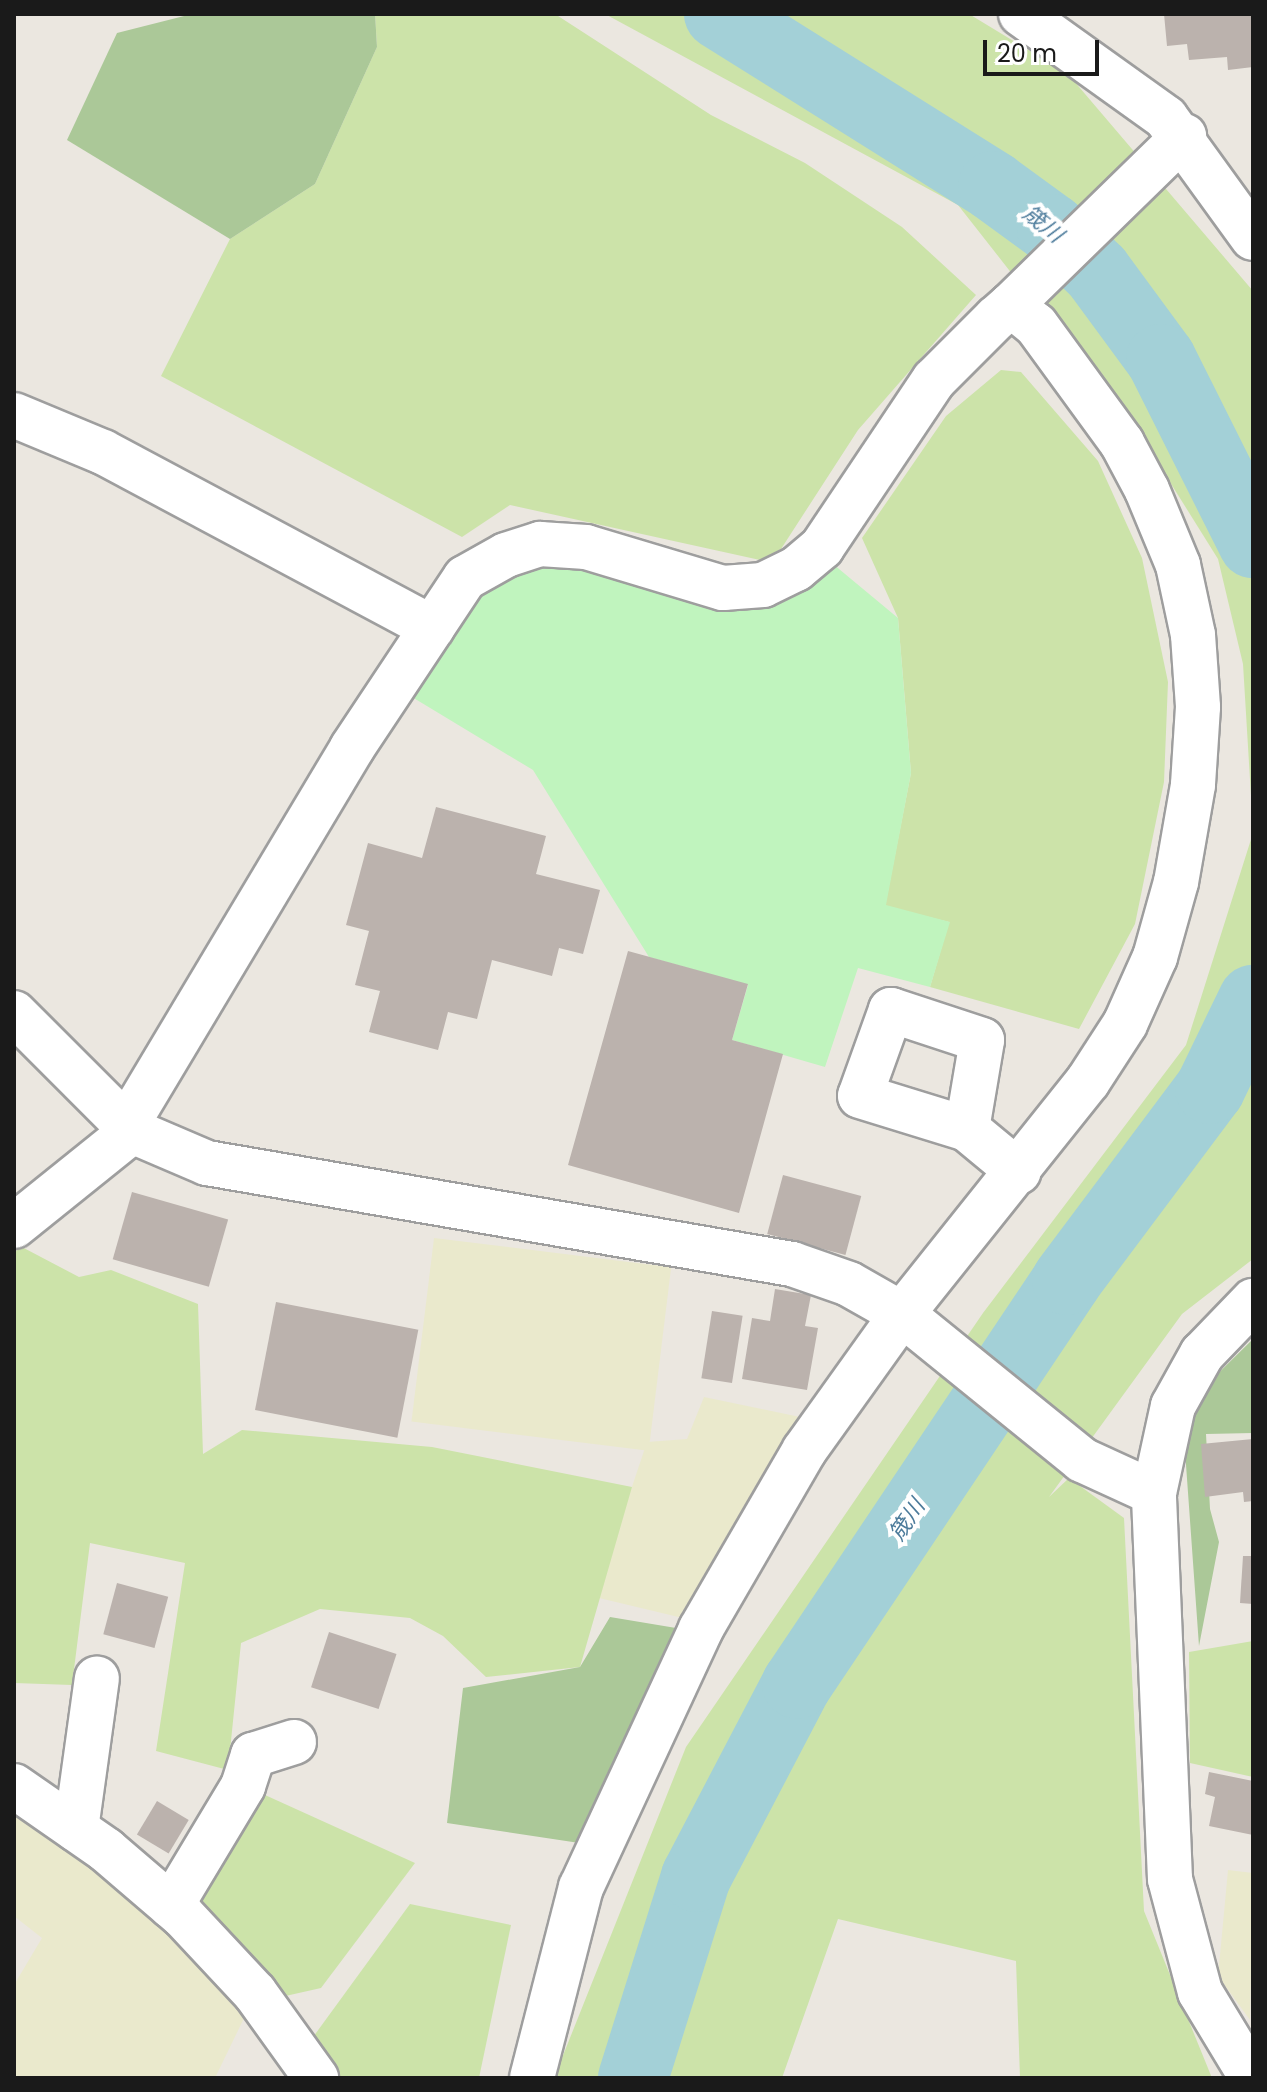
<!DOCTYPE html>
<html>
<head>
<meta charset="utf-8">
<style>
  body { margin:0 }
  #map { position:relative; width:1267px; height:2092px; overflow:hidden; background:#ebe7e0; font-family:Poppins,"Noto Sans JP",sans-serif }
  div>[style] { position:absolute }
  .farmland>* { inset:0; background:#eae9cc; transform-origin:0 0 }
  .grass>* { inset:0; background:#cce3a9 }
  .forest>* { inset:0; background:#abc898 }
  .park>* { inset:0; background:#c0f4be }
  .river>* { height:70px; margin:-35px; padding:0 35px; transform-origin:35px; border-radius:35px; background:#a3d0d7 }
  .building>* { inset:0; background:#bbb2ad; transform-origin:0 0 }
  .roads { filter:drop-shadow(2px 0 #9e9e9e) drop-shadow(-2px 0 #9e9e9e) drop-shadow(0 2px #9e9e9e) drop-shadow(0 -2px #9e9e9e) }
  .minor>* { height:44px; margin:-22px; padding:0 22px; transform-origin:22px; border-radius:22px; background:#fff }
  span { translate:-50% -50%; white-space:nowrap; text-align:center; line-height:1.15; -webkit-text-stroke:8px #fff; paint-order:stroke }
  .water-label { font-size:22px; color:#4c7b9b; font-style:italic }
  .frame { position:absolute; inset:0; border:16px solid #1a1a1a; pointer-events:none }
  .scale { position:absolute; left:983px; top:40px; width:116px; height:36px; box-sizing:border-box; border:4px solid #1a1a1a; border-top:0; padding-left:10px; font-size:24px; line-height:28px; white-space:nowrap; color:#1a1a1a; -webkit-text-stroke:6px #fff; paint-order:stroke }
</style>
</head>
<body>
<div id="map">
  <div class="farmland">
    <div style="left:434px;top:1238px;width:239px;height:185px;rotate:7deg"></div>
    <div style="clip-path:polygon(704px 1397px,800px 1417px,691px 1620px,595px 1597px,647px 1442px,687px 1439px)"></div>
    <div style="clip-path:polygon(14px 1806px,217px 1953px,246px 2014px,215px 2078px,14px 2078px,14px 1985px,42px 1938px,14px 1916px)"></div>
    <div style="clip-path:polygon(1228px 1870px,1253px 1873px,1250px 2020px,1218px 1976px)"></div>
  </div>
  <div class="grass">
    <div style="clip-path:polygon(375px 14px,555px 14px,711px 115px,805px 163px,902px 227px,976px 295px,858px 430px,781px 549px,760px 560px,510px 505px,462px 537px,161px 376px,230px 239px,315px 184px,377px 47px)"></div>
    <div style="clip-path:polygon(605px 14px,969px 14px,1068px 74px,1253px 291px,1253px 829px,1243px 664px,1218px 559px,1148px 447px,958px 205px)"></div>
    <div style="clip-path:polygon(1001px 370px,1021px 372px,1098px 461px,1142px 558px,1168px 682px,1164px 782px,1135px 924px,1079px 1029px,930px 987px,949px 922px,885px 906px,911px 773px,898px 618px,862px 538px,946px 416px)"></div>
    <div style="clip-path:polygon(1253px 833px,1253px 1259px,1182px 1314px,1049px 1497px,1069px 1478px,1124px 1518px,1144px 1911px,1212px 2078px,1020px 2078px,1016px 1961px,838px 1919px,782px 2078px,554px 2078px,686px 1747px,983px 1313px,1186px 1045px)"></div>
    <div style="clip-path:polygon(20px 1246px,79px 1277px,111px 1270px,198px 1304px,203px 1454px,242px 1430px,432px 1447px,632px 1487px,580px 1667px,486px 1677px,443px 1636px,410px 1618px,320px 1609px,241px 1643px,228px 1770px,156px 1751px,185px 1563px,90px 1543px,72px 1685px,14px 1683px,14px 1254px)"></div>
    <div style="clip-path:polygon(1253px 1641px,1253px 1777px,1190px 1763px,1189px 1652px)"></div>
    <div style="clip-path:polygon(265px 1795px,415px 1863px,321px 1988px,281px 1997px,201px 1901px)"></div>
    <div style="clip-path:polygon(410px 1904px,511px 1925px,479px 2078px,324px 2078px,308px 2044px)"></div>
  </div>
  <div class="forest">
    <div style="clip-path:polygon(192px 14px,375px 14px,377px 47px,315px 184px,230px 239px,67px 140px,117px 33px)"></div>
    <div style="clip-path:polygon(1253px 1339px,1253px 1433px,1206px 1434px,1210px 1509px,1219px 1542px,1199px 1646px,1182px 1409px)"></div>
    <div style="clip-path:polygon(610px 1617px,688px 1630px,586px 1844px,447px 1823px,463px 1688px,580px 1667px)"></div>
  </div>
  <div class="park">
    <div style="clip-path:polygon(551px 561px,734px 605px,833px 564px,898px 618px,911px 773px,886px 905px,950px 922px,930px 987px,858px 968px,825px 1067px,732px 1040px,748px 985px,649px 957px,533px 770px,407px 694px,476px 595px,517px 572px)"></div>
  </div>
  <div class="river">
    <div style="left:719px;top:14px;width:324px;rotate:32.1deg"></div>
    <div style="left:993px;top:186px;width:73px;rotate:36.1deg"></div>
    <div style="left:1052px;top:229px;width:62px;rotate:43.7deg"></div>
    <div style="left:1097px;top:272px;width:108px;rotate:53.7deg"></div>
    <div style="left:1161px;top:359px;width:206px;rotate:63.4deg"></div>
    <div style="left:633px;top:2078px;width:211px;rotate:-72.6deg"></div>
    <div style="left:696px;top:1877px;width:218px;rotate:-62.4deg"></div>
    <div style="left:797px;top:1684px;width:486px;rotate:-56.2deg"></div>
    <div style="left:1067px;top:1280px;width:239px;rotate:-53.2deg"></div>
    <div style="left:1210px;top:1089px;width:99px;rotate:-64.2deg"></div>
  </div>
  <div class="building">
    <div style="clip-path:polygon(1164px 14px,1253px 14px,1253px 67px,1228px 70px,1227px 57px,1189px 60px,1187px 44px,1167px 46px)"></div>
    <div style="clip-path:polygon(436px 807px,546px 836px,536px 874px,600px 890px,583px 954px,559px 948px,552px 976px,492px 960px,477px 1019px,448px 1012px,438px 1050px,369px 1032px,380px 991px,355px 985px,369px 931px,346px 925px,368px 843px,422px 858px)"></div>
    <div style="clip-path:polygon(628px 951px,748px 984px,732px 1040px,783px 1054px,739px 1213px,568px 1165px)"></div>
    <div style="left:783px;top:1175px;width:81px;height:61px;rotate:15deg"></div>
    <div style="left:132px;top:1192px;width:100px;height:70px;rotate:16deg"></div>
    <div style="clip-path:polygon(775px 1289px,811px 1295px,805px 1326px,818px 1328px,807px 1390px,742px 1379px,752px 1318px,770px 1321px)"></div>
    <div style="left:276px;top:1302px;width:145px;height:110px;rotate:11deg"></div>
    <div style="left:712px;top:1311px;width:31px;height:68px;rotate:9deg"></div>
    <div style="clip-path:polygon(1253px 1439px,1253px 1501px,1244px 1502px,1243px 1492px,1205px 1497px,1201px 1444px)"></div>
    <div style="clip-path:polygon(1243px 1556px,1253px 1556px,1253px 1604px,1240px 1603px)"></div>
    <div style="left:117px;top:1583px;width:53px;height:53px;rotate:15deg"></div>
    <div style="left:329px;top:1632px;width:71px;height:58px;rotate:18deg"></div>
    <div style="clip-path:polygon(1209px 1772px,1253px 1781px,1253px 1835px,1209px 1826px,1215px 1797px,1205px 1794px)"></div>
    <div style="left:157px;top:1801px;width:37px;height:39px;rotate:31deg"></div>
  </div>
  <div class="roads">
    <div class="minor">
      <div style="left:1021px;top:14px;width:178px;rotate:35.6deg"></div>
      <div style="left:1166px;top:118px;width:148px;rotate:54.1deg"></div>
      <div style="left:1011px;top:305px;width:242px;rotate:-44.3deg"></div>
      <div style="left:14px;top:415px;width:96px;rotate:22.6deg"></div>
      <div style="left:103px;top:452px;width:373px;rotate:28.1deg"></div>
      <div style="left:14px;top:1013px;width:167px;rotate:45deg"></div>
      <div style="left:132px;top:1131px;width:82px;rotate:23.1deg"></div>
      <div style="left:207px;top:1163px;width:594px;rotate:9.8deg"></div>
      <div style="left:792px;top:1264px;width:60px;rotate:19.3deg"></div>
      <div style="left:849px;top:1284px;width:61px;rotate:29.5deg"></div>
      <div style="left:902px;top:1314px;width:232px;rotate:39deg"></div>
      <div style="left:1082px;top:1460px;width:79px;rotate:24.6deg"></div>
      <div style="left:126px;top:1126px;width:440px;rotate:-59.1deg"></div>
      <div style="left:352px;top:748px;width:204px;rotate:-56.4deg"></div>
      <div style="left:465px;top:578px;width:47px;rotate:-29.3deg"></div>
      <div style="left:506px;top:555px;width:36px;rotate:-18deg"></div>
      <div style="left:540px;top:544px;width:46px;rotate:3.7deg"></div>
      <div style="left:586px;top:547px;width:143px;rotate:16.7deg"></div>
      <div style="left:723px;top:588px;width:40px;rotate:-4.3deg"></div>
      <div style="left:763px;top:585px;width:37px;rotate:-26deg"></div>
      <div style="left:796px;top:569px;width:34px;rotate:-40deg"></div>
      <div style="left:822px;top:547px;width:201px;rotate:-56.2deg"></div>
      <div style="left:934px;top:380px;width:88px;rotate:-45deg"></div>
      <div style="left:996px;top:318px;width:20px;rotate:-41deg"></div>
      <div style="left:1011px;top:305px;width:32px;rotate:39deg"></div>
      <div style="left:1036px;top:325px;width:146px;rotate:53.9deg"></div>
      <div style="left:1122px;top:443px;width:53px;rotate:62deg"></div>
      <div style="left:1147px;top:490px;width:81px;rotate:67.5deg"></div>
      <div style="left:1178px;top:565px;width:72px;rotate:77.9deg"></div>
      <div style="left:1193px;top:635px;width:72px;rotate:86deg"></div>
      <div style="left:1198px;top:707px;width:78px;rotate:93.7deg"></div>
      <div style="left:1193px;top:785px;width:98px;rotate:99.9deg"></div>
      <div style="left:1176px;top:882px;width:78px;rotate:105.6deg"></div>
      <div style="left:1155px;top:957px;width:73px;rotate:114.1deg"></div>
      <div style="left:1125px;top:1024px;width:68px;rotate:123deg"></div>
      <div style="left:1088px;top:1081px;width:298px;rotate:128.6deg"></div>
      <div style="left:902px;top:1314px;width:168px;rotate:125.6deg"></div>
      <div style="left:804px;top:1451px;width:206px;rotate:120.1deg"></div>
      <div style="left:701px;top:1629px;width:285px;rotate:114.9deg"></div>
      <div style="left:581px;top:1887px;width:197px;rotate:104.4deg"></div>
      <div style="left:967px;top:1129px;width:90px;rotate:-80.4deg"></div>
      <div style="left:982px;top:1040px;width:96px;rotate:-161.8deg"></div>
      <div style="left:891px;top:1010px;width:91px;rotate:109.8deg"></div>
      <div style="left:860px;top:1096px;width:112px;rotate:17.1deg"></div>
      <div style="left:967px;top:1129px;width:67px;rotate:39.6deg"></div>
      <div style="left:14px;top:1226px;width:151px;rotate:-38.8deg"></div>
      <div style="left:14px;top:1786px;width:112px;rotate:34.8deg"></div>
      <div style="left:106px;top:1850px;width:101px;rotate:40.6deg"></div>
      <div style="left:183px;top:1916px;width:105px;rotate:46.9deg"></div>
      <div style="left:255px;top:1993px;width:105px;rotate:54.3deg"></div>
      <div style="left:76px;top:1829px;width:152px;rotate:-82.1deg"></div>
      <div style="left:171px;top:1906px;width:140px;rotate:-59deg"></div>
      <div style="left:243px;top:1786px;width:33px;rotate:-72deg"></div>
      <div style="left:253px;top:1755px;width:43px;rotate:-17.6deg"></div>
      <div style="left:1252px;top:2078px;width:100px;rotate:-121.2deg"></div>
      <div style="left:1200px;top:1992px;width:117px;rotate:-104.9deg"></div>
      <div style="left:1170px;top:1879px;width:386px;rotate:-92.4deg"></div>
      <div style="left:1154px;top:1493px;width:89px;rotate:-77.7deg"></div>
      <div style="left:1173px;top:1406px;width:60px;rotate:-60.9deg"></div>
      <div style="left:1202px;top:1354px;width:74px;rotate:-46.1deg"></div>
    </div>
  </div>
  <div class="water-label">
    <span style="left:1043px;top:224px;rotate:39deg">筬川</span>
    <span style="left:907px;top:1520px;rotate:-56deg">筬川</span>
  </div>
  <div class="frame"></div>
  <div class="scale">20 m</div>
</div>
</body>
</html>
